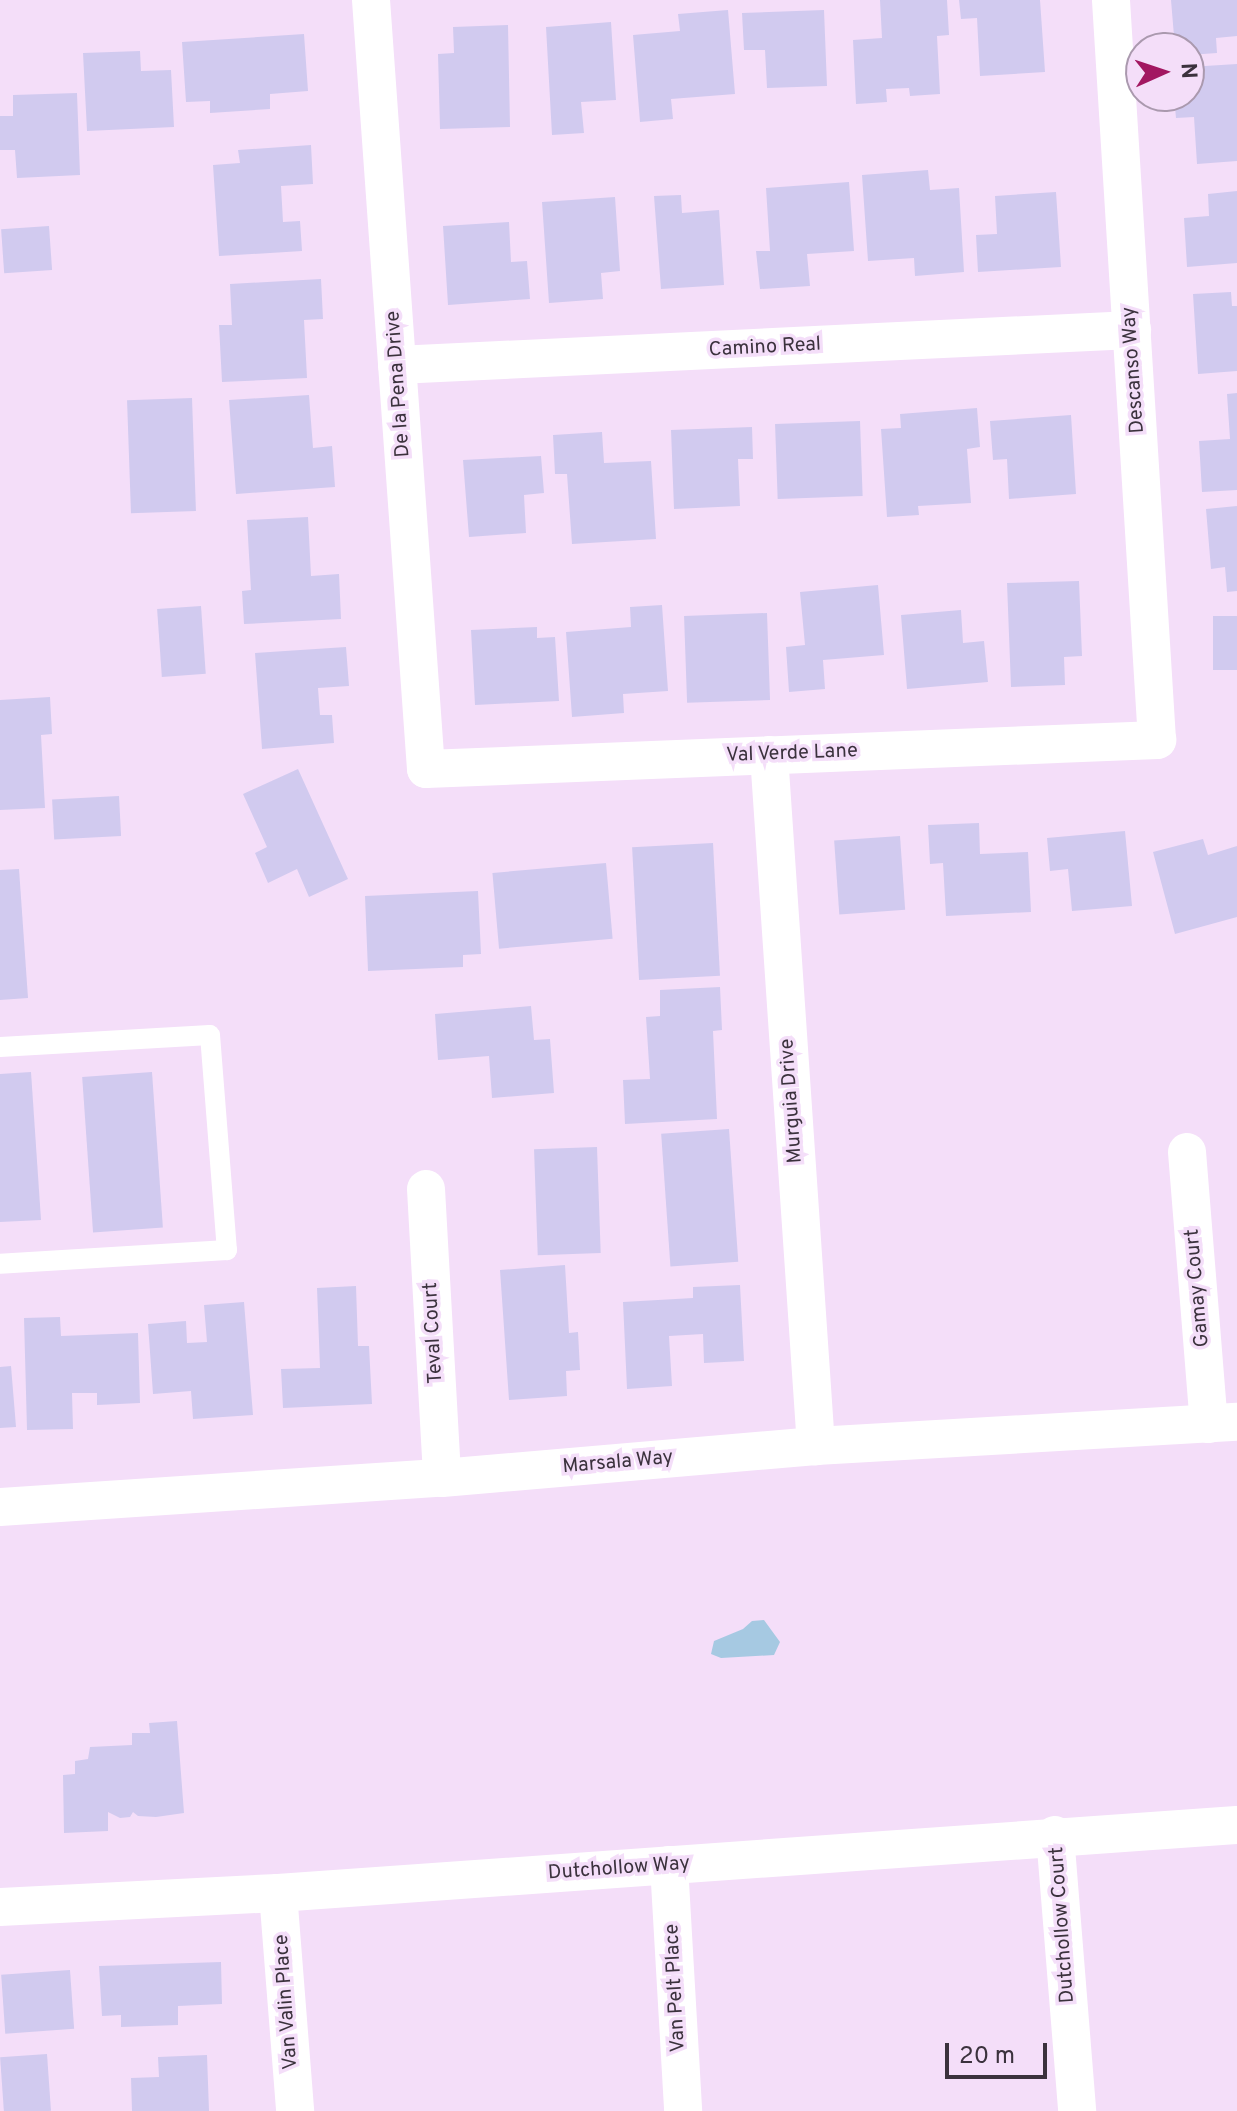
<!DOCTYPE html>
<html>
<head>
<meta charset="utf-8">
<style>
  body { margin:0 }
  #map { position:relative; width:1237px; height:2111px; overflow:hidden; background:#f4def9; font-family:Overpass,sans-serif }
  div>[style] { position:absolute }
  .water>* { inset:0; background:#a6c9e2 }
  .building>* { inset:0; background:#d1caef; transform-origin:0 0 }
  .lane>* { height:20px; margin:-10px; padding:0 10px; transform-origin:10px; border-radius:10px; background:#fff }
  .street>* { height:38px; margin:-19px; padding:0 19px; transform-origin:19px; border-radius:19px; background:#fff }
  span { translate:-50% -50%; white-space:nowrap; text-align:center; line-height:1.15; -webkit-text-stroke:7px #f4def9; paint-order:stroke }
  .street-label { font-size:20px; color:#3b323d }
  .north { position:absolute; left:1125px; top:32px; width:80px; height:80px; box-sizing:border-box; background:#f4def9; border:2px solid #aa99ae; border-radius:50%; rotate:87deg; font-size:22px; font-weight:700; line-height:32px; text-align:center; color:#3b323d }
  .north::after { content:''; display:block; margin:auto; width:28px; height:36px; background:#a21761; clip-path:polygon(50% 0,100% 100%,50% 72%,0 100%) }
  .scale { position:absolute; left:945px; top:2043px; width:102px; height:36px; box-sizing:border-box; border:4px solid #3b323d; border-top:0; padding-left:10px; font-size:24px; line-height:28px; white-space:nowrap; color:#3b323d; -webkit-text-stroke:6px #f4def9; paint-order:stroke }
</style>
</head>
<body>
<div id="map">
  <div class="water">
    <div style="clip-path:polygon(764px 1620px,780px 1642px,774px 1655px,721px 1658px,711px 1654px,714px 1641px,743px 1629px,752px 1621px)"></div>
  </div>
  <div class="building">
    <div style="clip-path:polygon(880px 0,947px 0,949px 35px,937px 36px,940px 94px,910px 96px,909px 88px,886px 89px,887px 102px,856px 104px,853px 40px,882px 38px)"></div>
    <div style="clip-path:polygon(959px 0,1040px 0,1045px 72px,980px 76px,977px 18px,961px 19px)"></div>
    <div style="clip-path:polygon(1171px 0,1237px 0,1237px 36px,1216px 38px,1217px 53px,1189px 55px,1189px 48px,1175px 48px)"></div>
    <div style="clip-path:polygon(728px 10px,735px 94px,671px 99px,673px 119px,640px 122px,633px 35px,680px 31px,678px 14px)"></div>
    <div style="clip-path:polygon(824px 10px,827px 86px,767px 88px,765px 50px,744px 50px,742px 13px)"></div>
    <div style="clip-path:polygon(611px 22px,616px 100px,581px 102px,584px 133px,552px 135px,546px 27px)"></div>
    <div style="clip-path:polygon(508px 25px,510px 127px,440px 129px,438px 54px,454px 53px,453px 27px)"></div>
    <div style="clip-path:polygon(304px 34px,308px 91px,270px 94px,270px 109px,210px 113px,210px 101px,186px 102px,182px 42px)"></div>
    <div style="clip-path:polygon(140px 51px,141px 71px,171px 70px,174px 127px,87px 131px,83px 53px)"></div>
    <div style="clip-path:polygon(1237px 64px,1237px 161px,1197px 164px,1194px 117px,1176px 118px,1174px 96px,1189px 96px,1189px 67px)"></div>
    <div style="clip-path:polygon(77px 93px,80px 175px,17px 178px,15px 150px,0 150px,0 116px,13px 116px,13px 95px)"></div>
    <div style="clip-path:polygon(311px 145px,313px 184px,281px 186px,283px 222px,300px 221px,302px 251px,219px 256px,213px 165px,240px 163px,238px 150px)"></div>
    <div style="clip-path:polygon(928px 170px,930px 190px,959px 188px,964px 272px,915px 276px,914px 258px,868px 261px,862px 175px)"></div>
    <div style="clip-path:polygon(849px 182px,854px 251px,807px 254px,810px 286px,760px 289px,756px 251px,770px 251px,766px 188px)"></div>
    <div style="clip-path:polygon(1237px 191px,1237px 263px,1187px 267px,1184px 218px,1209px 216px,1208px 194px)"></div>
    <div style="clip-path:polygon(1056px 192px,1061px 267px,978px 272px,976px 235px,997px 234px,995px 196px)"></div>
    <div style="clip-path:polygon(681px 195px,682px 213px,719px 210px,724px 285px,661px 289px,654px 196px)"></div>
    <div style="clip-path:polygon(615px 197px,620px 271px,601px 273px,603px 299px,549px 303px,542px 202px)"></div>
    <div style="clip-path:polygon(509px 222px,511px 262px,527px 261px,530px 299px,448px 305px,443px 226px)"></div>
    <div style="left:49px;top:226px;width:44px;height:48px;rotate:86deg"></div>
    <div style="clip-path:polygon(321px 279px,323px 319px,304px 320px,307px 378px,222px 382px,219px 325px,232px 325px,230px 284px)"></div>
    <div style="clip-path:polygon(1231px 292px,1232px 306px,1237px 306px,1237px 371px,1198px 374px,1193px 294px)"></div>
    <div style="clip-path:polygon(1237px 393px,1237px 490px,1202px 492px,1199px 441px,1230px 439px,1227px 394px)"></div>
    <div style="clip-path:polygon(309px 395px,313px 448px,332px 446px,335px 487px,236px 494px,229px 400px)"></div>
    <div style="left:192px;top:398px;width:113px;height:65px;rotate:88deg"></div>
    <div style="clip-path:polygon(977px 408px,980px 447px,967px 449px,971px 503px,918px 506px,919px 515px,887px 517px,881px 429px,901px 428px,900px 414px)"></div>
    <div style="clip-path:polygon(1071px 415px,1076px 494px,1009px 499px,1007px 459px,993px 460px,990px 421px)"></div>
    <div style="left:860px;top:421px;width:75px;height:85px;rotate:88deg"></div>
    <div style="clip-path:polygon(752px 427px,753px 459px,738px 459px,740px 506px,674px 509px,671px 430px)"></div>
    <div style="clip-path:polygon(602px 432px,604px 463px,651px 461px,656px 539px,572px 544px,567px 474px,555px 474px,553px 435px)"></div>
    <div style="clip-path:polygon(541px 456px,544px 493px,524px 495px,526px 533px,469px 537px,463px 460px)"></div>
    <div style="clip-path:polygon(1237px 506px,1237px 591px,1227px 592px,1225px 567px,1211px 569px,1206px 509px)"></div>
    <div style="clip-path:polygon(308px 517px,311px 576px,339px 574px,341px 619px,244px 624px,242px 591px,251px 590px,247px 520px)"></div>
    <div style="clip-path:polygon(1079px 581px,1082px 656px,1064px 657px,1065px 685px,1011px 687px,1007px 583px)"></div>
    <div style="clip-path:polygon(878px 585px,884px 655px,823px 660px,825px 689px,789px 692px,786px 647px,805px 645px,800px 592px)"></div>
    <div style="clip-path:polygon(662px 605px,668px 691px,623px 694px,624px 713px,572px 717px,566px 632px,631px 627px,630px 607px)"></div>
    <div style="left:201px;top:606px;width:68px;height:44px;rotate:86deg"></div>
    <div style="clip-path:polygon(961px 610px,963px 643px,984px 641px,988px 682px,907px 689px,901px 615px)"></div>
    <div style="left:767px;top:613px;width:87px;height:83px;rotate:88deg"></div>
    <div style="left:1237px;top:616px;width:54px;height:24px;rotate:90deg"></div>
    <div style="clip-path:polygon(537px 627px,537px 638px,555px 637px,559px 701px,475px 705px,471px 630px)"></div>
    <div style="clip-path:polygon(346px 647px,349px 686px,318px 688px,320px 715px,332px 715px,334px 743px,262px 749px,255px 653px)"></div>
    <div style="clip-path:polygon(50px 697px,52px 734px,41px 735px,45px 808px,0 810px,0 700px)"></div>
    <div style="clip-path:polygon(298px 769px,348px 879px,309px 897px,297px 869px,268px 883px,255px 853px,267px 847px,243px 794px)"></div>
    <div style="left:119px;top:796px;width:40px;height:67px;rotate:87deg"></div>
    <div style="clip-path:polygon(979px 823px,980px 854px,1028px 852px,1031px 912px,946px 916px,943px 863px,930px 864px,928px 825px)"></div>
    <div style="clip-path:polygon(1125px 831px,1132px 906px,1072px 911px,1068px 869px,1050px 871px,1047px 838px)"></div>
    <div style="left:900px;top:836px;width:74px;height:66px;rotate:86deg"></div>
    <div style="clip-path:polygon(1203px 839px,1208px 855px,1237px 846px,1237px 917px,1175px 934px,1153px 852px)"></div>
    <div style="left:713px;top:843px;width:133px;height:81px;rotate:87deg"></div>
    <div style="left:606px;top:863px;width:76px;height:114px;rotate:85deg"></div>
    <div style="clip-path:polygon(19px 869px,28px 998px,0 1000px,0 870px)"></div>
    <div style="clip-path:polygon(478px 891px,481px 954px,463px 955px,463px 967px,368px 971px,365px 896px)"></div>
    <div style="clip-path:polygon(720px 987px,722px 1030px,713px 1031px,717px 1119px,625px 1124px,623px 1080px,650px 1079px,646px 1017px,660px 1016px,660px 990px)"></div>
    <div style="clip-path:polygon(531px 1006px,534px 1040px,550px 1039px,554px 1093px,492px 1098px,489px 1056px,438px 1060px,435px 1014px)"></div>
    <div style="clip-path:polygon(31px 1072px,41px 1220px,0 1222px,0 1074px)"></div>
    <div style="left:152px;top:1072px;width:156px;height:70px;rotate:86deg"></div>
    <div style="left:729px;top:1129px;width:133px;height:68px;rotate:86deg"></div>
    <div style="left:597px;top:1147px;width:106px;height:63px;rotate:88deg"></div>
    <div style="clip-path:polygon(565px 1265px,569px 1333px,578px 1332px,580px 1370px,566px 1371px,567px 1396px,509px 1400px,500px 1270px)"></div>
    <div style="clip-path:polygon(740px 1285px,744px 1361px,704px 1363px,703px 1334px,669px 1336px,672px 1386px,627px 1389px,623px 1302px,693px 1298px,693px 1287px)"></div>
    <div style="clip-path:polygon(356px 1286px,358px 1346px,369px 1346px,372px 1404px,283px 1408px,281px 1369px,320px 1368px,317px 1288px)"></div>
    <div style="clip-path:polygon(244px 1302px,253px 1415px,193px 1419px,191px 1391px,153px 1394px,148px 1324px,186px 1321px,187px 1343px,207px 1342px,204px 1305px)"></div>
    <div style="clip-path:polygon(60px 1317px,61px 1336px,138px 1333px,140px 1403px,97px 1405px,97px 1393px,72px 1393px,73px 1429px,27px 1430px,24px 1318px)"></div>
    <div style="clip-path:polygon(11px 1366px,16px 1427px,0 1428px,0 1367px)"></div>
    <div style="clip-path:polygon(177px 1721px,184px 1813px,156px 1817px,138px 1816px,133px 1812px,130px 1817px,120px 1818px,108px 1812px,108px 1831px,64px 1833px,63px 1775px,75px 1774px,75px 1761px,88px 1759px,90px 1747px,132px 1745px,132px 1733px,150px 1733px,149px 1723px)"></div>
    <div style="clip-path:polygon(221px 1962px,222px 2004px,178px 2006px,178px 2025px,121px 2027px,121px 2015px,102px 2016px,99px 1966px)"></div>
    <div style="left:70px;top:1970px;width:59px;height:69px;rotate:86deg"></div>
    <div style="left:47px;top:2054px;width:57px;height:47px;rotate:86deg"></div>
    <div style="clip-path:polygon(207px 2055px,209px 2111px,132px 2111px,131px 2078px,159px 2077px,158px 2057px)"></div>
  </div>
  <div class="lane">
    <div style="left:0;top:1047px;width:210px;rotate:-3.3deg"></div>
    <div style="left:210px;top:1035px;width:216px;rotate:85.5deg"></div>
    <div style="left:227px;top:1250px;width:227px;rotate:176.5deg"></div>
  </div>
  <div class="street">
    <div style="left:371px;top:0;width:771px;rotate:85.91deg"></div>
    <div style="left:426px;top:769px;width:732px;rotate:-2.27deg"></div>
    <div style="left:1157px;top:740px;width:741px;rotate:-93.56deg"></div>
    <div style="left:397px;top:365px;width:736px;rotate:-2.73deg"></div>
    <div style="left:769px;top:755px;width:693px;rotate:86.11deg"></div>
    <div style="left:1187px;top:1152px;width:273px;rotate:85.4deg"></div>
    <div style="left:426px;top:1189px;width:289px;rotate:86.8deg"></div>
    <div style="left:0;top:1507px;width:443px;rotate:-3.8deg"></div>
    <div style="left:442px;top:1478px;width:375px;rotate:-4.9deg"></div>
    <div style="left:816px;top:1446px;width:422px;rotate:-3.3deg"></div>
    <div style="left:1055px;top:1835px;width:277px;rotate:85.4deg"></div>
    <div style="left:669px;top:1865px;width:246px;rotate:86.7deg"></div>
    <div style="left:278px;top:1893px;width:219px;rotate:85.5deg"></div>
    <div style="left:0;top:1907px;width:278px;rotate:-2.9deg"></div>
    <div style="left:278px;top:1893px;width:961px;rotate:-4.06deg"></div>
  </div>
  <div class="street-label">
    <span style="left:765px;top:348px;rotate:-3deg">Camino Real</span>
    <span style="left:1134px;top:370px;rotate:-94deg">Descanso Way</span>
    <span style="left:399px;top:384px;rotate:-94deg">De la Pena Drive</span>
    <span style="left:792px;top:754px;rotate:-2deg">Val Verde Lane</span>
    <span style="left:792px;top:1101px;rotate:-94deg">Murguia Drive</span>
    <span style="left:1198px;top:1288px;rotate:-95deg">Gamay Court</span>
    <span style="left:434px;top:1333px;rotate:-93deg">Teval Court</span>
    <span style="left:618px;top:1463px;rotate:-5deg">Marsala Way</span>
    <span style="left:619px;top:1869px;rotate:-4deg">Dutchollow Way</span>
    <span style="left:1063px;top:1925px;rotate:-94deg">Dutchollow Court</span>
    <span style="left:676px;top:1988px;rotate:-93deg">Van Pelt Place</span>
    <span style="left:287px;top:2002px;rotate:-94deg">Van Valin Place</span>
  </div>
  <div class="north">N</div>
  <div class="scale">20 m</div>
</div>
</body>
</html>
